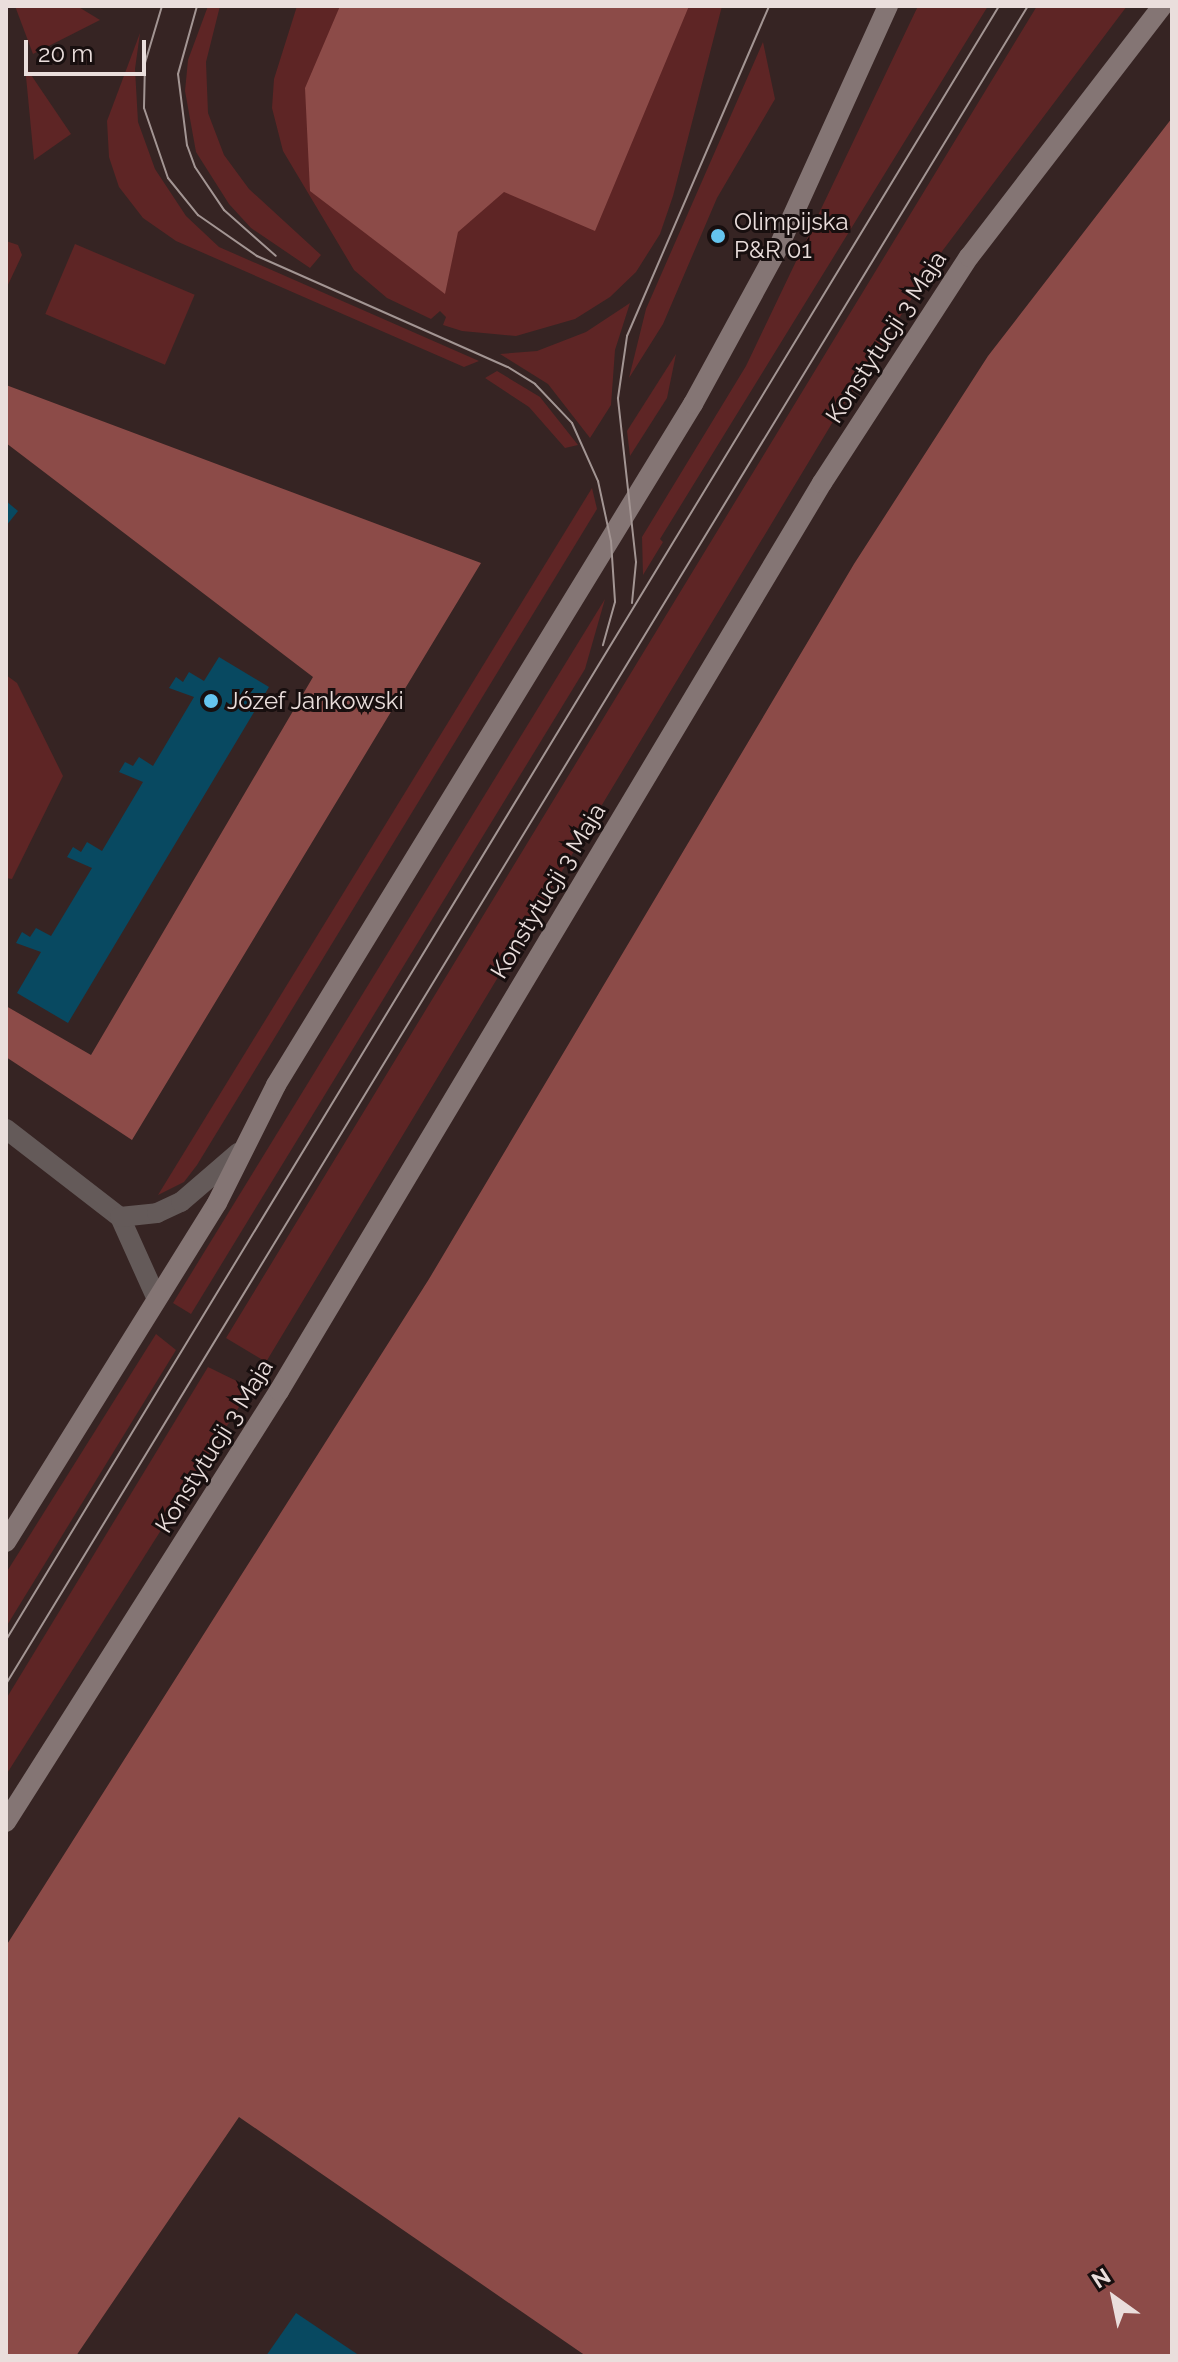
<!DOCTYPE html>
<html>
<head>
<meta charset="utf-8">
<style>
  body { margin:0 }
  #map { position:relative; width:1178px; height:2362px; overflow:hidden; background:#362423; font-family:Raleway,sans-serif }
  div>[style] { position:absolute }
  .green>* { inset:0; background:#5e2525; transform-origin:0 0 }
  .forest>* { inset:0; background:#8c4b48 }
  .building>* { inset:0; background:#084961 }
  .street>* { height:20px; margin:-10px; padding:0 10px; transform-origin:10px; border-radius:10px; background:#645a59 }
  .secondary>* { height:20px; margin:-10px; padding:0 10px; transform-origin:10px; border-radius:10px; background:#847574 }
  .tram>* { height:2px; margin:-1px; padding:0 1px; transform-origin:1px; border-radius:1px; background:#a39593 }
  .dots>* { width:22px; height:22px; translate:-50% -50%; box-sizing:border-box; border:4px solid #180f0f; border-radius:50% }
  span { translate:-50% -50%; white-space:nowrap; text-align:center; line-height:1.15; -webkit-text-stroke:6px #180f0f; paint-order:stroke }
  .poi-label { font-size:24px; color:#eadedc }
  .left { translate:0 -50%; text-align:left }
  .street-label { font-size:24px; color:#eadedc }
  .frame { position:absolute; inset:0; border:8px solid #eadedc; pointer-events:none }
  .north { position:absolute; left:1074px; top:2258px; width:80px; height:80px; -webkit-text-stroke:6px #180f0f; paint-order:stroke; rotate:327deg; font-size:22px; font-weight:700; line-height:32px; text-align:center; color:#eadedc }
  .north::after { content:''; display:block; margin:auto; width:28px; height:36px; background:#eadedc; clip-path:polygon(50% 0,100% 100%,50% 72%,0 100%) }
  .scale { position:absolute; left:24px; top:40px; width:122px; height:36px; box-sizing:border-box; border:4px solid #eadedc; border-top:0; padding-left:10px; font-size:24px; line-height:28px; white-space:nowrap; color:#eadedc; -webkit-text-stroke:6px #180f0f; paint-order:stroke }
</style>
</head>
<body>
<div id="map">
  <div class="green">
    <div style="clip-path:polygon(15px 6px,77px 6px,100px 20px,33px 54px)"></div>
    <div style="clip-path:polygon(208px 6px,220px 6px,206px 62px,208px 113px,224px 155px,249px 189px,321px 255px,310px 268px,251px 228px,229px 204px,196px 152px,185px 91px,188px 60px)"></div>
    <div style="clip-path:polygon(297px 6px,722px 6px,673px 196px,660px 234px,636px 272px,610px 297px,575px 319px,516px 336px,462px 331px,443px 325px,446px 317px,440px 311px,431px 319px,387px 298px,354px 270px,283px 151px,272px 108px,274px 79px)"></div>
    <div style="clip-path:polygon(918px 6px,988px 6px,660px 539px,663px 542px,643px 575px,642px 537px,746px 366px)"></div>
    <div style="clip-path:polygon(1037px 6px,1127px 6px,943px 250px,837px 415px,266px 1362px,226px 1338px)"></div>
    <div style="clip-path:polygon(140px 33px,135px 69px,138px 122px,155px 169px,186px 216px,219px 247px,479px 361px,464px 367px,176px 241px,143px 218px,119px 187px,109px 157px,107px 121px)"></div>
    <div style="clip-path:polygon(763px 42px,775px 99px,717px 198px,663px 324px,629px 378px,646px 309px)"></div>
    <div style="clip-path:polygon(25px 66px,71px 134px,34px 160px)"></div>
    <div style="clip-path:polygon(6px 241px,18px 245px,22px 255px,6px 289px)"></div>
    <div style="left:75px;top:244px;width:130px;height:76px;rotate:23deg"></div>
    <div style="clip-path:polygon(630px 303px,615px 350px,611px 405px,590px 438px,548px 384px,500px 354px,537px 351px,586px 332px)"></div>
    <div style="clip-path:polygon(676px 354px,667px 398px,630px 456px,627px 431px)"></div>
    <div style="clip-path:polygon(497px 371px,540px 397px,578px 445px,565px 448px,529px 407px,485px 378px)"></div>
    <div style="clip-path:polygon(592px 488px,597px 509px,197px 1165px,184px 1182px,158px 1195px)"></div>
    <div style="clip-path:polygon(605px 599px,585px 669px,191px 1314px,173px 1303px)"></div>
    <div style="clip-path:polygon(6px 675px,17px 683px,63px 776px,12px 879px,6px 878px)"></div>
    <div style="clip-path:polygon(156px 1334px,176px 1350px,6px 1627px,6px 1573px)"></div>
    <div style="clip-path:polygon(208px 1367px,251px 1388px,6px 1775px,6px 1699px)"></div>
  </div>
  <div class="forest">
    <div style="clip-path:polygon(340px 6px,689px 6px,595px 231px,504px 192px,458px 232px,445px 294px,310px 191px,305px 88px)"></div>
    <div style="clip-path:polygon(1172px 118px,1172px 2356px,586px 2356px,239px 2117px,76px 2356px,6px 2356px,6px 1946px,429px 1279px,854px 564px,988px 356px)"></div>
    <div style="clip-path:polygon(6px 385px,481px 563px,132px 1140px,6px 1057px,6px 1006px,91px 1055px,313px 677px,6px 443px)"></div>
  </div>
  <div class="building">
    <div style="clip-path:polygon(6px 501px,18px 511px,6px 526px)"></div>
    <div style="clip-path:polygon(219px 657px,269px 687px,68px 1023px,17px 993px,41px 952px,16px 943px,22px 932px,30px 937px,36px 928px,51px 936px,92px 868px,67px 857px,73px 847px,81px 852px,87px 842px,102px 851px,143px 782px,119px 772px,125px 762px,133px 766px,139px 757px,153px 766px,194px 697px,169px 688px,176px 677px,183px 682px,189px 672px,204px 681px)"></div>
    <div style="clip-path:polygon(296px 2313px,360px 2356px,266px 2356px)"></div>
  </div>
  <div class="street">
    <div style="left:6px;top:1129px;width:144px;rotate:37.7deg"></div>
    <div style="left:120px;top:1217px;width:88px;rotate:65.8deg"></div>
    <div style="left:120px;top:1217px;width:37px;rotate:-6deg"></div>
    <div style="left:157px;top:1213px;width:26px;rotate:-25deg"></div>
    <div style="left:181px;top:1202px;width:75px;rotate:-40.7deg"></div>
  </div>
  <div class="secondary">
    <div style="left:6px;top:1542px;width:399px;rotate:-58.1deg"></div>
    <div style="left:217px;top:1203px;width:132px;rotate:-63.4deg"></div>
    <div style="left:276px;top:1085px;width:799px;rotate:-58.52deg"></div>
    <div style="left:693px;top:404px;width:180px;rotate:-61.4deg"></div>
    <div style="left:779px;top:246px;width:264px;rotate:-65.6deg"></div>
    <div style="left:6px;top:1822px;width:510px;rotate:-57.65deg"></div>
    <div style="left:279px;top:1391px;width:1058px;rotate:-59.12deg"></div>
    <div style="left:822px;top:483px;width:270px;rotate:-57deg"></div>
    <div style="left:969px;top:257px;width:317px;rotate:-52.4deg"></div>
  </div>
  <div class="tram">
    <div style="left:162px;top:6px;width:59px;rotate:106.6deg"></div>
    <div style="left:145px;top:63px;width:45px;rotate:91.3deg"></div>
    <div style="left:144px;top:108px;width:74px;rotate:71.1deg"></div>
    <div style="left:168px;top:178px;width:48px;rotate:51deg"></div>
    <div style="left:198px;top:215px;width:72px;rotate:34.8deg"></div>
    <div style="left:257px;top:256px;width:274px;rotate:23.9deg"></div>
    <div style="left:508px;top:367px;width:32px;rotate:32deg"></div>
    <div style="left:535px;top:384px;width:54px;rotate:46.5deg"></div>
    <div style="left:572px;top:423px;width:64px;rotate:65.9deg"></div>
    <div style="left:598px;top:481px;width:61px;rotate:77.8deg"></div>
    <div style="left:611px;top:541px;width:61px;rotate:86.2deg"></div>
    <div style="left:615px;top:602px;width:45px;rotate:105.6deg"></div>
    <div style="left:197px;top:6px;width:71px;rotate:105.6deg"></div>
    <div style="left:178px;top:74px;width:72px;rotate:82.8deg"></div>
    <div style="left:187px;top:145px;width:23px;rotate:70deg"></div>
    <div style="left:195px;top:167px;width:52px;rotate:56deg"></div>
    <div style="left:224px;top:210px;width:69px;rotate:41.5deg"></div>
    <div style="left:632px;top:603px;width:41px;rotate:-84.4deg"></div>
    <div style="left:636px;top:562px;width:165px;rotate:-96.3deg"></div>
    <div style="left:618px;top:398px;width:63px;rotate:-81.7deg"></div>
    <div style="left:627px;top:336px;width:359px;rotate:-66.7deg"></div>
    <div style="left:6px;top:1640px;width:1912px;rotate:-58.71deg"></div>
    <div style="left:6px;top:1684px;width:1965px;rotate:-58.66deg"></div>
  </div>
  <div class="dots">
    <div style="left:718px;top:236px;background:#65c5ef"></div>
    <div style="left:211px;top:701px;background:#65c5ef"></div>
  </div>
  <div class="poi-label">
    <span class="left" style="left:734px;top:236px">Olimpijska<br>P&amp;R 01</span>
    <span class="left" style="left:227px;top:701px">Józef Jankowski</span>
  </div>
  <div class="street-label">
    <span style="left:886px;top:337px;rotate:-57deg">Konstytucji 3 Maja</span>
    <span style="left:548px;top:891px;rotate:-59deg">Konstytucji 3 Maja</span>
    <span style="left:214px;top:1446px;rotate:-58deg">Konstytucji 3 Maja</span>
  </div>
  <div class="frame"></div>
  <div class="north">N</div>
  <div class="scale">20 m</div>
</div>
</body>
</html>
